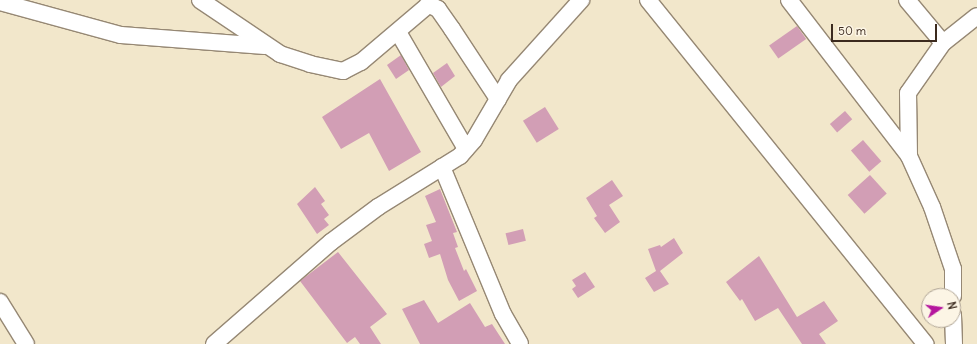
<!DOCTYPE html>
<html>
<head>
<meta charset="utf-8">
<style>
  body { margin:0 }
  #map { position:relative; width:977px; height:344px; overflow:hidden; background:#f2e7cb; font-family:Delius,sans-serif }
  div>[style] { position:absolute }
  .building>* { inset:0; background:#d29eb5; transform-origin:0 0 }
  .roads { filter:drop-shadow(1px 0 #968874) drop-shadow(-1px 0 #968874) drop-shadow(0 1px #968874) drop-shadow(0 -1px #968874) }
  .street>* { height:16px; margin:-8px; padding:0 8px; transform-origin:8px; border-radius:8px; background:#fff }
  span { translate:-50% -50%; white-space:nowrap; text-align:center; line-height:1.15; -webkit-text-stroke:3px #fcf5e5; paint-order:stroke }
  .north { position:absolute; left:921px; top:288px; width:40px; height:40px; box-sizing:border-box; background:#fcf5e5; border:1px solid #afa495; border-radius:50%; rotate:77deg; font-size:11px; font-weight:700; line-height:16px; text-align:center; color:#3b2a1e }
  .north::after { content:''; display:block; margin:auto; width:14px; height:18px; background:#b5179e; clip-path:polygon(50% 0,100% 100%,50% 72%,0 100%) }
  .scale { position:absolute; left:831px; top:24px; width:106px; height:18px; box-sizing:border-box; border:2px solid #3b2a1e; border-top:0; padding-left:5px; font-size:12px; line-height:14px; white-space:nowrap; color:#3b2a1e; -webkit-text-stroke:3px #fcf5e5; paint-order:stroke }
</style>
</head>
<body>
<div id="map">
  <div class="building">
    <div style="left:797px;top:26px;width:16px;height:34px;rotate:55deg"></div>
    <div style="clip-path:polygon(401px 55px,409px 70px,396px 79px,387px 65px)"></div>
    <div style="clip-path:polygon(447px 63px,455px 76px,441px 87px,433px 73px)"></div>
    <div style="clip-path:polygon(380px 79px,421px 152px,389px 171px,369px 133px,341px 149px,322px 117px)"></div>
    <div style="left:545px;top:107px;width:26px;height:26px;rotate:58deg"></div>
    <div style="left:845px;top:111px;width:11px;height:20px;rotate:49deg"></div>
    <div style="left:863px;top:140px;width:28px;height:16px;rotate:49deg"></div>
    <div style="left:870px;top:175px;width:25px;height:30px;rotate:48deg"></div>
    <div style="clip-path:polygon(612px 180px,623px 196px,609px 205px,620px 222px,605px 233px,594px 218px,597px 216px,586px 198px)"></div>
    <div style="clip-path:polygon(315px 187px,325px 201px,321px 204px,329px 215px,324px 219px,329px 225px,317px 234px,297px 204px)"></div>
    <div style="clip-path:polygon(440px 189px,457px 232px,453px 233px,458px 247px,455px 248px,464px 271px,466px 269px,477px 291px,459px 301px,448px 280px,440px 254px,429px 258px,424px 244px,432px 241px,426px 225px,436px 222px,425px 196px)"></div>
    <div style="left:523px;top:229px;width:12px;height:18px;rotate:76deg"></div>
    <div style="clip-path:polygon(674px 238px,683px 253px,660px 271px,669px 284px,654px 292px,645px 278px,656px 271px,648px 249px,660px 245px,661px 247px)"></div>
    <div style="clip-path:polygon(338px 252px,387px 314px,370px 327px,381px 344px,360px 344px,355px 337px,347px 343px,300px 281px)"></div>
    <div style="clip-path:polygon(759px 256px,797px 317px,824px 301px,838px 321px,819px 334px,826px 344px,802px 344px,778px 308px,755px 321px,742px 299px,740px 301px,726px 282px)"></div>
    <div style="clip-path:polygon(585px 272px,595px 287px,578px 298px,572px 289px,576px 286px,572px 280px)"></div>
    <div style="clip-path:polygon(424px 300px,438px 323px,470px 303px,485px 327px,492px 324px,505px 344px,420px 344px,402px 309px)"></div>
  </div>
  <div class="roads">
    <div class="street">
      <div style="left:200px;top:0;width:97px;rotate:34deg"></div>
      <div style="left:280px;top:54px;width:32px;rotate:18deg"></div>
      <div style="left:310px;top:64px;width:34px;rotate:12deg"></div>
      <div style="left:343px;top:71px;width:20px;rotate:-27deg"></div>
      <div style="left:361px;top:62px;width:87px;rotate:-40.3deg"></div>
      <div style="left:427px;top:6px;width:5px"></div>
      <div style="left:432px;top:6px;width:7px;rotate:27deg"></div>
      <div style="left:438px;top:9px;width:24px;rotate:55deg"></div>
      <div style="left:452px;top:29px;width:84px;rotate:56.7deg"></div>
      <div style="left:648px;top:0;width:442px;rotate:51.1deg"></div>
      <div style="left:789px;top:0;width:197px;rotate:52.4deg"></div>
      <div style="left:907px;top:0;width:56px;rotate:50.1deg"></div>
      <div style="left:0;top:2px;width:125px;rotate:15.3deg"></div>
      <div style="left:121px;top:35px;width:144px;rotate:4.4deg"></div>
      <div style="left:398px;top:32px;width:135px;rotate:59.8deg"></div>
      <div style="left:442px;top:167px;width:159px;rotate:67.5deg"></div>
      <div style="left:503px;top:314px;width:34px;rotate:60deg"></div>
      <div style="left:953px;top:296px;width:27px;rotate:-90deg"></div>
      <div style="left:953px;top:269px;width:65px;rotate:-108.7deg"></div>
      <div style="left:932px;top:207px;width:56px;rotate:-114.3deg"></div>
      <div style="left:909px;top:156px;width:63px;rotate:-90.9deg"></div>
      <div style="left:908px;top:93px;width:61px;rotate:-55deg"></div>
      <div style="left:943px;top:43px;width:43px;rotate:-38.5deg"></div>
      <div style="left:0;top:302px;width:49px;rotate:58.2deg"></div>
      <div style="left:953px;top:315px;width:29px;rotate:88deg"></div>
      <div style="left:214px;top:344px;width:155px;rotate:-41.1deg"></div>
      <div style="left:331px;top:242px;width:59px;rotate:-36.7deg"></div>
      <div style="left:378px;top:207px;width:97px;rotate:-31.9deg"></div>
      <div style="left:460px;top:156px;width:21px;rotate:-49deg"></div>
      <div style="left:474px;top:140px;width:69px;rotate:-59.7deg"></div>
      <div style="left:509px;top:80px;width:108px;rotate:-48deg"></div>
    </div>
  </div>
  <div class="north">N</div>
  <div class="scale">50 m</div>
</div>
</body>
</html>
